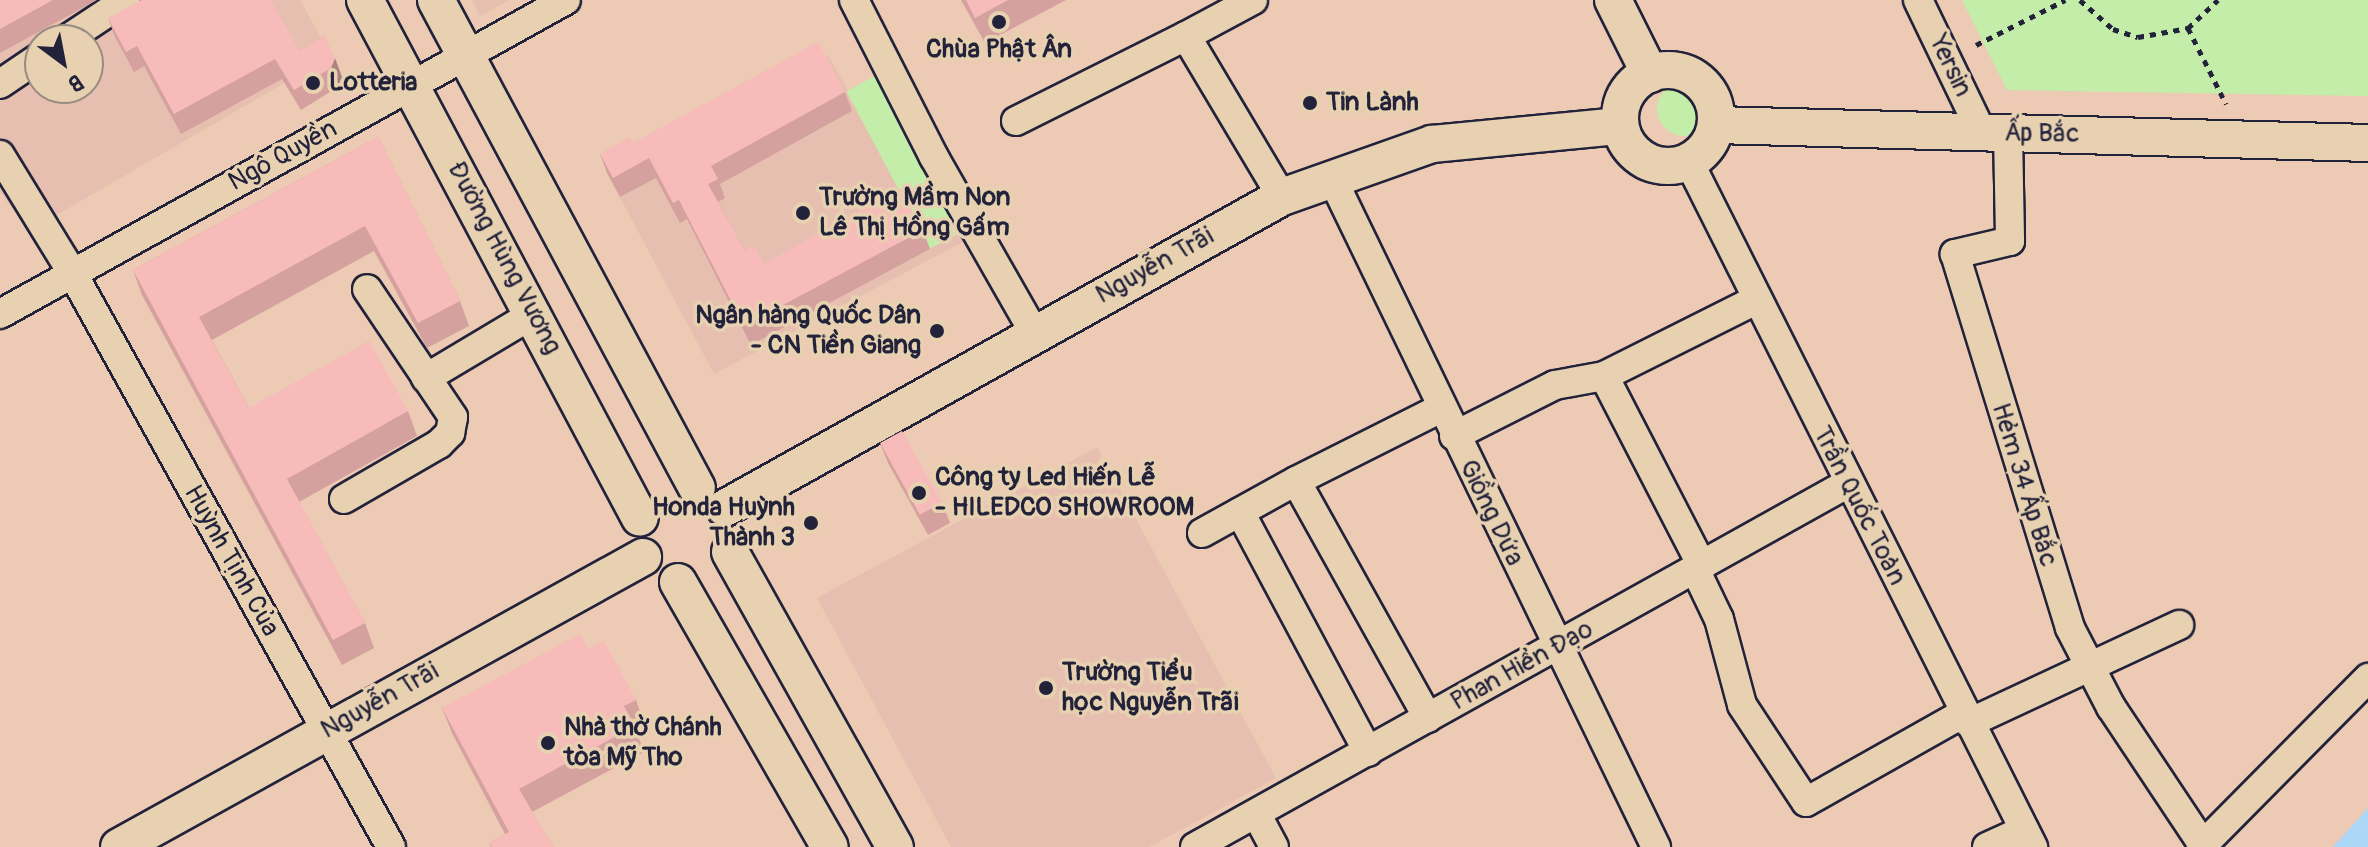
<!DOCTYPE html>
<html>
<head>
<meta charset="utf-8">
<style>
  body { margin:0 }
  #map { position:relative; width:2368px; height:847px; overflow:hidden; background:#eccab3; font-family:Pangolin,sans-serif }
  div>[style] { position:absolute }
  .built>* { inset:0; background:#e7bfb0 }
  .green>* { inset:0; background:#c3eda9; transform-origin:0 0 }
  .round { border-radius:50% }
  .water>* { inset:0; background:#acd7f7 }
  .path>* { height:5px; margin-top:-2.5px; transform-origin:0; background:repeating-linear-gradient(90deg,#22223b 0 6px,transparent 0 12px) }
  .roads { filter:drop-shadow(2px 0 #22223b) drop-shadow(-2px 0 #22223b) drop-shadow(0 2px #22223b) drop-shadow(0 -2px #22223b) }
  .minor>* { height:28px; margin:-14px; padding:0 14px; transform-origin:14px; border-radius:14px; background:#e7d1b0 }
  .major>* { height:36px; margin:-18px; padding:0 18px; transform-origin:18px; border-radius:18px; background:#e7d1b0 }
  .major>.ring { margin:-18px; padding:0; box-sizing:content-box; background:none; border:36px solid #e7d1b0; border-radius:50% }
  .wall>* { inset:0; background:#d4a19f }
  .shaded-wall>* { inset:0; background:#ad8382 }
  .building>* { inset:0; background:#f7bbb9; transform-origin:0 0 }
  .dots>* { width:22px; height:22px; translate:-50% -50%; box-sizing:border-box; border:4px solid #e7d1b0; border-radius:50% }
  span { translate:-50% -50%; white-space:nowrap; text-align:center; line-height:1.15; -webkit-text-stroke:7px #e7d1b0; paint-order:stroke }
  .poi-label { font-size:26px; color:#22223b; font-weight:700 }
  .left { translate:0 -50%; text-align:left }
  .right { translate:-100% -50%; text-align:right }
  .street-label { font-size:26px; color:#22223b }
  .north { position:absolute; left:24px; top:24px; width:80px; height:80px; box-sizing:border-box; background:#e7d1b0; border:2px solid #988b81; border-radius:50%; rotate:148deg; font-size:22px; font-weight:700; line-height:32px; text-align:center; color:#22223b }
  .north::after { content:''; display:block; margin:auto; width:28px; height:36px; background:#22223b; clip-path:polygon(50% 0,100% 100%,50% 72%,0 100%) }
</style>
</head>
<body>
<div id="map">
  <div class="built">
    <div style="clip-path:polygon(evenodd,0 0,300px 0,331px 56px,29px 231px,0 192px,0 0,40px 40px,88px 40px,88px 88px,40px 88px,40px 40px)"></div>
    <div style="clip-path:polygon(472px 0,509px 0,480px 16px)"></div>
    <div style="clip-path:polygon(828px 55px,848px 91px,987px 229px,714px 374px,607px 173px)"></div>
    <div style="clip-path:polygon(1097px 447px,1276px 778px,1149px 847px,951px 847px,817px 598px)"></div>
  </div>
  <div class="green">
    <div style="clip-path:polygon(1962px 0,2368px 0,2368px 96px,2007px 90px)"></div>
    <div style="left:894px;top:66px;width:178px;height:54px;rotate:62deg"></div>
    <div class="round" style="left:1657px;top:82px;width:54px;height:54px"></div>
  </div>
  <div class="water">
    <div style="clip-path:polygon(2368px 808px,2368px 847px,2333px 847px)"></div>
  </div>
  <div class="path">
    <div style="left:2080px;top:0;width:44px;rotate:41.3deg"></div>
    <div style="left:2113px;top:29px;width:26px;rotate:18deg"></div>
    <div style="left:2138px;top:37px;width:51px;rotate:-10.2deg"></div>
    <div style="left:2188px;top:28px;width:41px;rotate:-43deg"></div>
    <div style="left:2188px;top:28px;width:85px;rotate:63.4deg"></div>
    <div style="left:1976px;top:45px;width:100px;rotate:-26.8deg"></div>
  </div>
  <div class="roads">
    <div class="minor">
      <div style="left:854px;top:0;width:176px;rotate:63deg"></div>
      <div style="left:934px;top:157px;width:202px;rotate:60.3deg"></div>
      <div style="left:1918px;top:0;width:148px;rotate:64.3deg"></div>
      <div style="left:1186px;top:36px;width:76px;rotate:-28.2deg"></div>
      <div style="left:66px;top:40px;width:72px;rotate:-33.7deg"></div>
      <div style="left:0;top:84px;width:48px;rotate:-34deg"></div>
      <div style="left:1016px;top:121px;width:190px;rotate:-26.6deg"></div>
      <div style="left:1186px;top:36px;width:187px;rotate:59.2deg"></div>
      <div style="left:2008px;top:133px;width:108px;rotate:88.9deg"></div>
      <div style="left:2010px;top:241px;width:57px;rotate:166.7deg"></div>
      <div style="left:1955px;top:254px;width:391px;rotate:72.9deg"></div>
      <div style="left:2070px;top:628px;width:89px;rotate:62.6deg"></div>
      <div style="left:2111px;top:707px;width:166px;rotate:56.3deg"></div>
      <div style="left:0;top:155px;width:140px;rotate:58.5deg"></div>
      <div style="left:73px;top:274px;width:655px;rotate:60.97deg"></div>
      <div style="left:1689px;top:162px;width:767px;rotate:63.33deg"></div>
      <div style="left:1331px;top:176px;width:746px;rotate:64.16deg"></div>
      <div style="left:0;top:314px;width:647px;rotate:-29.02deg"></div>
      <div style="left:1604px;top:376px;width:214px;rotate:62.7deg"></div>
      <div style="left:426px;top:378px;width:127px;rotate:-30.8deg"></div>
      <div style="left:1454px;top:436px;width:113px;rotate:-26.8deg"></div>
      <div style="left:1555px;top:385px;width:50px;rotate:-10.4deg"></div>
      <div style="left:1604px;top:376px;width:170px;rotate:-26.6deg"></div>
      <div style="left:344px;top:499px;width:110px;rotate:-30.1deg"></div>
      <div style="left:439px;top:444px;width:16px;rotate:-45deg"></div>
      <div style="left:450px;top:433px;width:16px;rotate:-79deg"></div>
      <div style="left:453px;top:417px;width:154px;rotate:-123.9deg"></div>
      <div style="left:1240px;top:512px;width:272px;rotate:61.9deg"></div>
      <div style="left:1202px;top:533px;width:107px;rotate:-29deg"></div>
      <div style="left:1695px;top:569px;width:55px;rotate:64.4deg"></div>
      <div style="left:1719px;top:619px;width:89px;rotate:75deg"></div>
      <div style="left:1742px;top:705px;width:116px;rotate:56.6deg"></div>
      <div style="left:1806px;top:802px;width:181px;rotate:-29.4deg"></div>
      <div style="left:1428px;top:718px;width:271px;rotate:-119.1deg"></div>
      <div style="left:1296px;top:481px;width:162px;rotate:-26.7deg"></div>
      <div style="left:1969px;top:723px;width:232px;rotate:-25deg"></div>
      <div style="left:1257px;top:815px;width:36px;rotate:62deg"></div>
      <div style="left:1195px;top:847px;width:746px;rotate:-29.11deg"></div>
      <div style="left:1987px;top:847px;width:41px;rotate:-24.7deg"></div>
      <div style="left:2201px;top:847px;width:238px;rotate:-45.3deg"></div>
    </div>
    <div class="major">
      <div style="left:365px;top:0;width:586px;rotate:62.04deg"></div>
      <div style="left:436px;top:0;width:553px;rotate:61.86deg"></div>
      <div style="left:1613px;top:0;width:83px;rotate:63.4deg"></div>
      <div class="ring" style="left:1620px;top:70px;width:60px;height:60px"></div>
      <div style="left:1716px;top:125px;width:652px;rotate:1.58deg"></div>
      <div style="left:725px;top:508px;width:638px;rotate:-29.18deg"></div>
      <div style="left:1282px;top:197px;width:159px;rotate:-19.5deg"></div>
      <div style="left:1432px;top:144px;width:189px;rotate:-5.5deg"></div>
      <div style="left:730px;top:552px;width:338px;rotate:60.8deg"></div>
      <div style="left:678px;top:582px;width:305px;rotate:60.2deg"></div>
      <div style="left:119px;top:847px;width:599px;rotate:-28.96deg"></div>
    </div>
  </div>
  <div class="wall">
    <div style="clip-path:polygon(0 0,97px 0,0 53px)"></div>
    <div style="clip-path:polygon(961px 0,1066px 0,985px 43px)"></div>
    <div style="clip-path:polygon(108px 18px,299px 51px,324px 36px,342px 77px,338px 87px,301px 110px,282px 79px,181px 134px,144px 66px,134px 72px,115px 37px)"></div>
    <div style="clip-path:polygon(845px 92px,852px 111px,720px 184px,725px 198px,718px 202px,745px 251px,764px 264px,923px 230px,930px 249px,751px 345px,687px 219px,680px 223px,656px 178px,620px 197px,607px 173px,600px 154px,633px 143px)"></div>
    <div style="clip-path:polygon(378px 137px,460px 301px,469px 326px,427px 348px,374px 251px,212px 340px,249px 408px,408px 411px,417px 436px,299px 502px,365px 623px,374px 648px,342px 665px,142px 295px,133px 270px)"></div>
    <div style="clip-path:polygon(880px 443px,942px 503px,950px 523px,928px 535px,888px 463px)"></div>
    <div style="clip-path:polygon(588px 649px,636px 700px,645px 726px,636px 730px,644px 752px,532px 812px,553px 847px,491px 847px,489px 843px,505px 834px,452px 733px,442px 708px)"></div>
  </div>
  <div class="shaded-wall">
    <div style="clip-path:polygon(335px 58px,342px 77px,338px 87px,331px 68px)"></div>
  </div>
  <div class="building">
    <div style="clip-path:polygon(0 0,53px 0,0 29px)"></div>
    <div style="clip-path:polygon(141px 0,271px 0,299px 51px,324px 36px,335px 58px,331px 68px,294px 90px,275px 59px,174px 114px,137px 46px,126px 52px,108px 18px)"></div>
    <div style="clip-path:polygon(966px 0,1008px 0,975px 18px)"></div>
    <div style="clip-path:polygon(818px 42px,845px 92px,711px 166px,718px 179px,708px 184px,745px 251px,754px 245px,764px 264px,900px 188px,923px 230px,744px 326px,679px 200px,673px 203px,649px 158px,613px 178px,600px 154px,629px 137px,633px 143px)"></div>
    <div style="clip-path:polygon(378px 137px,460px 301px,418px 323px,365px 226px,199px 317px,249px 408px,369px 341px,408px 411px,287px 479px,365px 623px,333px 640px,133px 270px)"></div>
    <div style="left:902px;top:431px;width:82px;height:25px;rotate:61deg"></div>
    <div style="clip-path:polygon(580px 634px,588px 649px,604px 641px,636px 700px,624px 706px,635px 726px,519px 789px,553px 847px,492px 847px,489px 843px,509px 832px,442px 708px)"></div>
  </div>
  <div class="dots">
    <div style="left:999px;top:22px;background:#22223b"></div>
    <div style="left:313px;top:83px;background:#22223b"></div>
    <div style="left:1310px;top:103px;background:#22223b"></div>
    <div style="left:803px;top:213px;background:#22223b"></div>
    <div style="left:937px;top:331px;background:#22223b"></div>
    <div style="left:919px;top:493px;background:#22223b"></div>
    <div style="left:811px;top:523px;background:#22223b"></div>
    <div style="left:1046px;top:688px;background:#22223b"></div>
    <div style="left:548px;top:743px;background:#22223b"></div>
  </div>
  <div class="poi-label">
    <span style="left:999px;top:50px">Chùa Phật Ân</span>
    <span class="left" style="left:329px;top:83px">Lotteria</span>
    <span class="left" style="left:1326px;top:103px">Tin Lành</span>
    <span class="left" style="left:819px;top:213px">Trường Mầm Non<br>Lê Thị Hồng Gấm</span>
    <span class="right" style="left:921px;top:331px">Ngân hàng Quốc Dân<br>- CN Tiền Giang</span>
    <span class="left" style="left:935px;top:493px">Công ty Led Hiến Lễ<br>- HILEDCO SHOWROOM</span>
    <span class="right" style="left:795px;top:523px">Honda Huỳnh<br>Thành 3</span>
    <span class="left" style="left:1062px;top:688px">Trường Tiểu<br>học Nguyễn Trãi</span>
    <span class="left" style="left:564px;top:743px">Nhà thờ Chánh<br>tòa Mỹ Tho</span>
  </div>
  <div class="street-label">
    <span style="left:1950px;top:66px;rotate:64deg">Yersin</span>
    <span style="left:2042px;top:134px;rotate:1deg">Ấp Bắc</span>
    <span style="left:283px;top:156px;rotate:-29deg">Ngô Quyền</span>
    <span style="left:504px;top:258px;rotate:62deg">Đường Hùng Vương</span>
    <span style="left:1155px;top:266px;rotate:-29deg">Nguyễn Trãi</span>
    <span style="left:2024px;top:485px;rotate:73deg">Hẻm 34 Ấp Bắc</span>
    <span style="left:1859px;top:506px;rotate:63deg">Trần Quốc Toản</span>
    <span style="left:1491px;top:513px;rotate:64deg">Giồng Dứa</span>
    <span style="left:231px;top:561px;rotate:61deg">Huỳnh Tịnh Của</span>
    <span style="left:1522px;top:666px;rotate:-29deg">Phan Hiển Đạo</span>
    <span style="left:380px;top:701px;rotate:-29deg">Nguyễn Trãi</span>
  </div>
  <div class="north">B</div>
</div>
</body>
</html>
